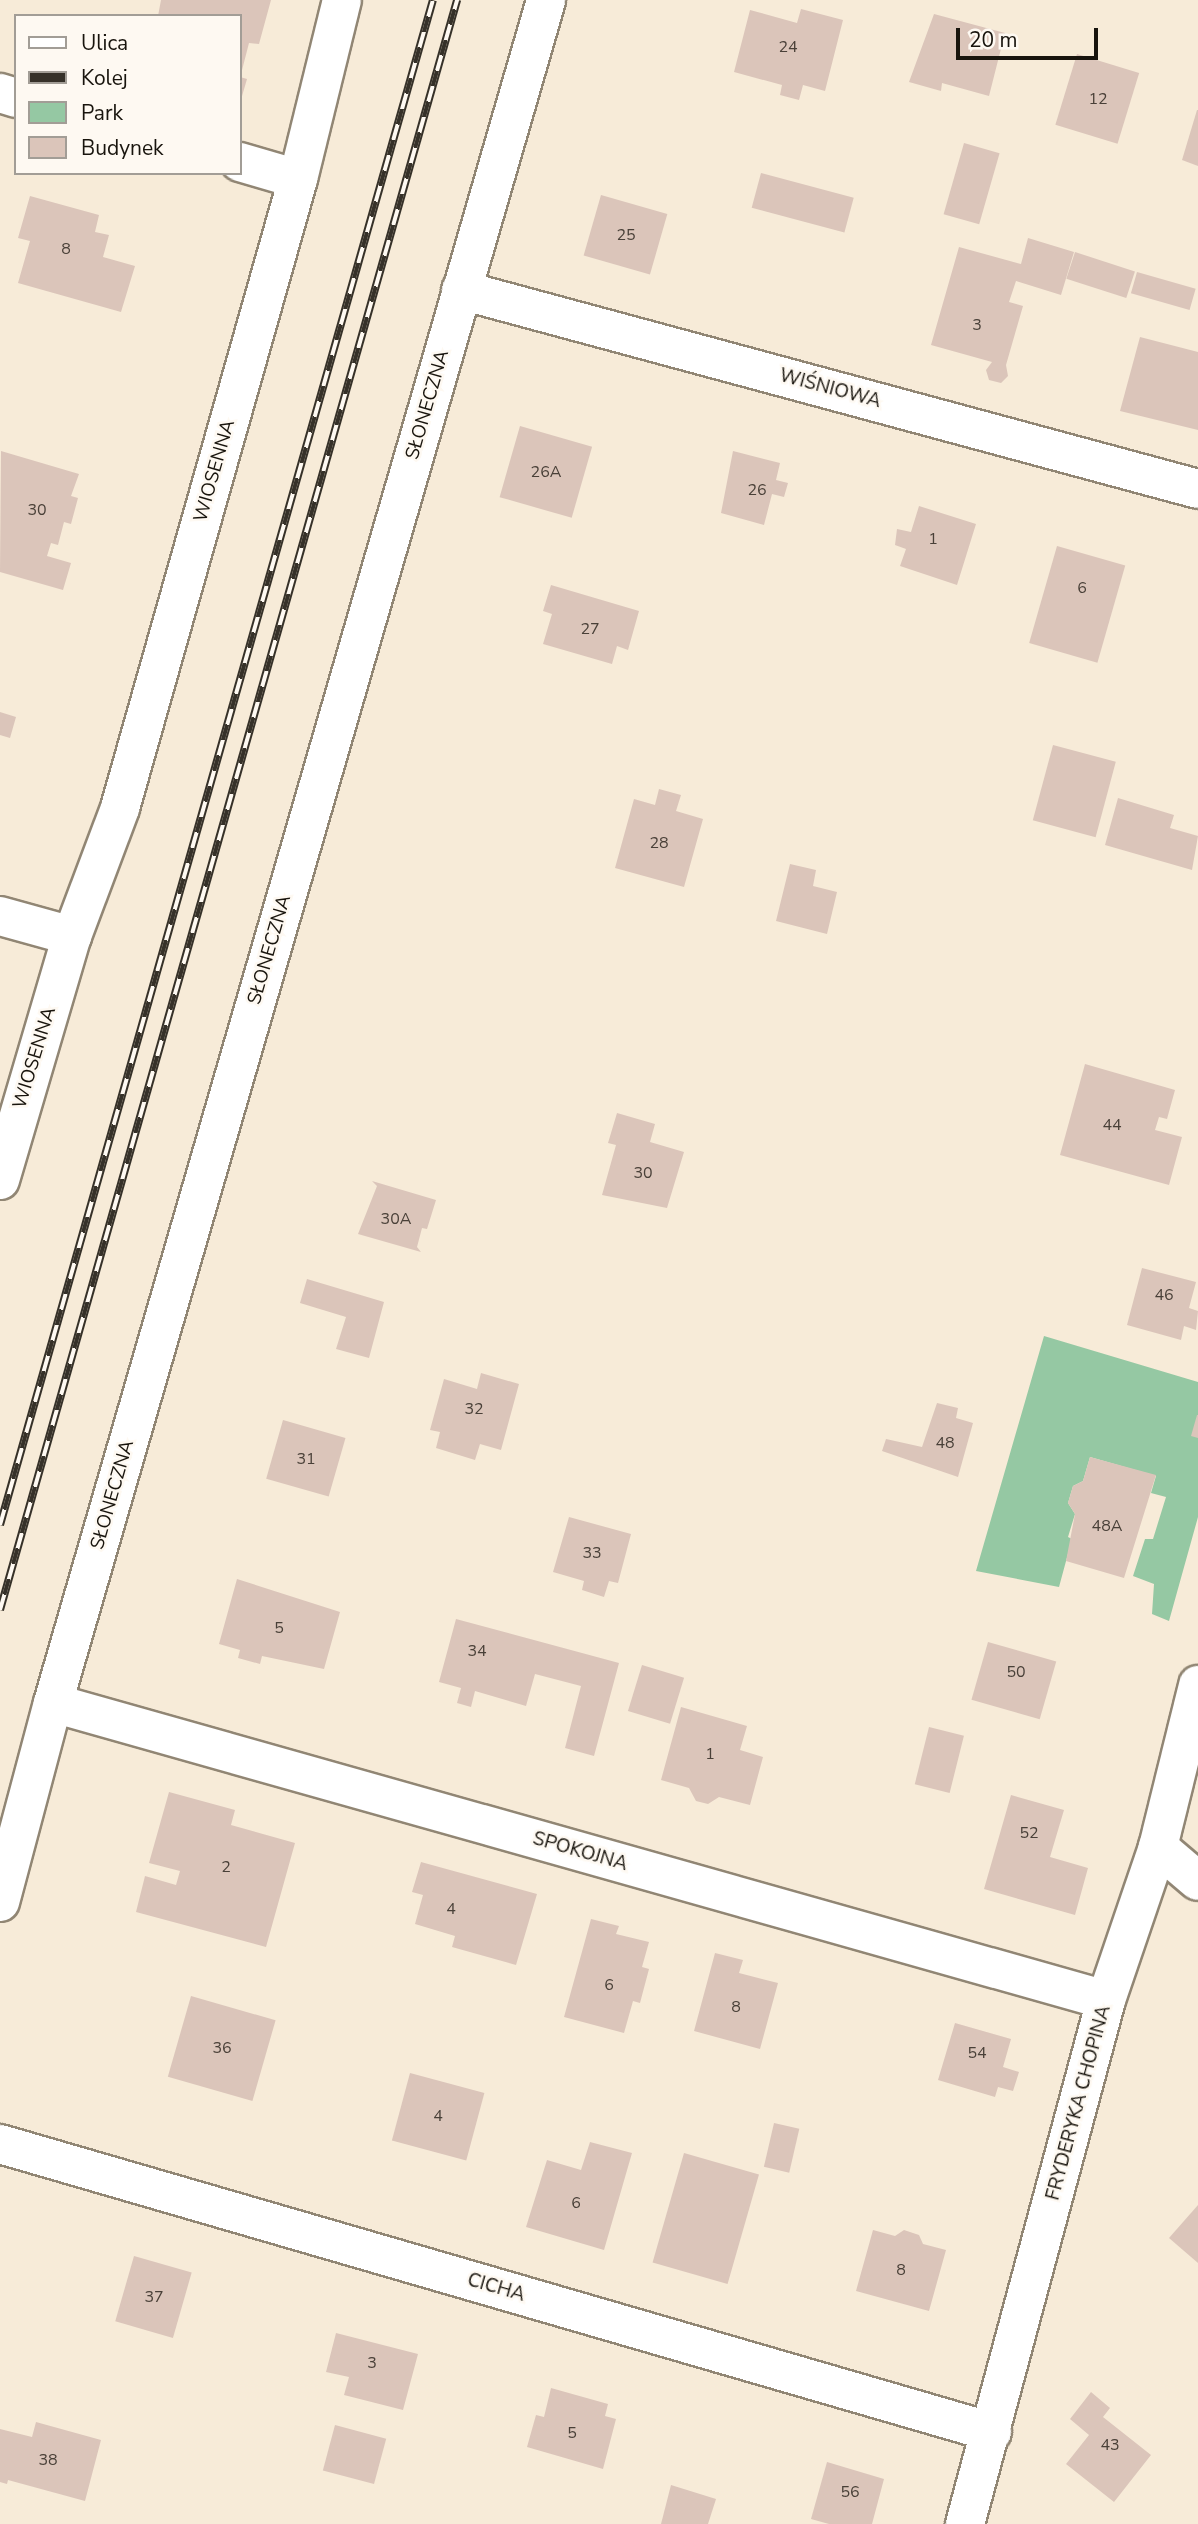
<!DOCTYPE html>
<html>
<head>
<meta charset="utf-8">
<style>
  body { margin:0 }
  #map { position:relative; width:1198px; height:2524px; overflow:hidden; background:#f7ebd8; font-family:"Nunito Sans",sans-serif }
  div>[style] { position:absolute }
  .green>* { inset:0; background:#95c8a3 }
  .building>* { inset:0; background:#dbc5ba; transform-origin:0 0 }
  .roads { filter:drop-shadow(2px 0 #918674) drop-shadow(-2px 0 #918674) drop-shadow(0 2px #918674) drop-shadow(0 -2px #918674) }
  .minor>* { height:38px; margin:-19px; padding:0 19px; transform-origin:19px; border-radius:19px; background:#fff }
  .rail>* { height:8px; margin-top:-4px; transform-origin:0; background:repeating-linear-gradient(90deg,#fef9f2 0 16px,#363129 0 32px); box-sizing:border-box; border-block:2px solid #363129 }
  span { translate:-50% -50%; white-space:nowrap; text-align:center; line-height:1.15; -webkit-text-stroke:5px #fef9f2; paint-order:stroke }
  .number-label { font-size:16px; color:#494038 }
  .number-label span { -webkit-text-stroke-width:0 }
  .street-label { font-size:19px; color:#18140d }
  .legend { position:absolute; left:14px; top:14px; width:228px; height:161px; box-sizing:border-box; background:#fef9f2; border:2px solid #a29d96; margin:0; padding:9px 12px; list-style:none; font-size:21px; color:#18140d }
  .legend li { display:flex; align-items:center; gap:14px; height:35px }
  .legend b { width:35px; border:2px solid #a29d96 }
  .scale { position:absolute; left:956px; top:28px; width:142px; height:32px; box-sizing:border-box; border:4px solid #18140d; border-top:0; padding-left:9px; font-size:21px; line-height:24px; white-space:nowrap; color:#18140d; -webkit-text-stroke:5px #fef9f2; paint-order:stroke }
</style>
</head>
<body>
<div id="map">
  <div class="green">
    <div style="clip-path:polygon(1044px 1336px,1198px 1382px,1198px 1517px,1169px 1621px,1152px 1614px,1154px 1584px,1133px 1576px,1145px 1539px,1153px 1539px,1166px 1497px,1151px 1493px,1156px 1476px,1090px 1457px,1083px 1481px,1073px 1486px,1068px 1503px,1075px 1514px,1068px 1537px,1072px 1539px,1059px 1587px,976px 1571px)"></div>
  </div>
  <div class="building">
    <div style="clip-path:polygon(161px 0,271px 0,259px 44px,249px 43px,241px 74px,240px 16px,158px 16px)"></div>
    <div style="clip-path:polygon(801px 9px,843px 20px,825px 91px,803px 85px,799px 100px,780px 95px,782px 85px,734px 72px,750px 10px,797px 23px)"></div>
    <div style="clip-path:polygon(934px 14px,1005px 33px,989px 96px,942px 83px,941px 91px,909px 82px)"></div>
    <div style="left:1077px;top:54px;width:65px;height:74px;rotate:17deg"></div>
    <div style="clip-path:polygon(240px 77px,247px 79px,240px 103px)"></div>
    <div style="clip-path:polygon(1197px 110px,1198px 110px,1198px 166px,1182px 160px)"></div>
    <div style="left:964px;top:143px;width:37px;height:74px;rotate:16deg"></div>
    <div style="left:761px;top:173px;width:96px;height:36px;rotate:15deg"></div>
    <div style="left:601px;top:195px;width:69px;height:63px;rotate:16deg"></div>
    <div style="clip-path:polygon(30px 196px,99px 215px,95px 232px,109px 235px,103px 257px,135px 266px,121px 312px,18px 283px,30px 241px,18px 238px)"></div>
    <div style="clip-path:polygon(1028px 238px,1074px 252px,1061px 295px,1016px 281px,1009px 302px,1023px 306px,1006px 365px,1008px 376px,1001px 383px,989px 380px,986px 370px,992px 362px,931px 345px,959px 247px,1021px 264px)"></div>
    <div style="left:1075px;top:252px;width:63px;height:28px;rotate:18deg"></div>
    <div style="left:1137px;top:272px;width:61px;height:22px;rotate:16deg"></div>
    <div style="clip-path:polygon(1140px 337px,1198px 352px,1198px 430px,1120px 411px)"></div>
    <div style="left:520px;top:426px;width:75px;height:74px;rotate:16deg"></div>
    <div style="clip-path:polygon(1px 451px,79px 474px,71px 496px,78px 498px,71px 524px,64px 522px,58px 545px,51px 543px,47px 556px,71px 563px,63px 590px,0 572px)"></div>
    <div style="clip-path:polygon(733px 451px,780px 463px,776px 480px,788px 483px,784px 497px,772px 494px,764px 525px,721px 513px)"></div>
    <div style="clip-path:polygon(919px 506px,976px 524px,957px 585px,900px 566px,906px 549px,895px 545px,897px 529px,911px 532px)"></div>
    <div style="left:1057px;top:546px;width:71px;height:101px;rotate:16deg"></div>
    <div style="clip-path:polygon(551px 585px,639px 611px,628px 650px,617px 646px,612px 664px,543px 644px,552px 614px,543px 611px)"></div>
    <div style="clip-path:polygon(0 712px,16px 717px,10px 738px,0 735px)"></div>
    <div style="left:1053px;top:745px;width:65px;height:78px;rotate:15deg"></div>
    <div style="clip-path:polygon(659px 789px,681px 795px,676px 811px,703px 819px,684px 887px,615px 868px,634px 799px,655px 805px)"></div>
    <div style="clip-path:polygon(1118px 798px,1174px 815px,1170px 828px,1198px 836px,1192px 870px,1105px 845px)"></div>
    <div style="clip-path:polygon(790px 864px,816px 870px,813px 886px,837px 892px,827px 934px,776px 921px)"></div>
    <div style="clip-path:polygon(1085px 1064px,1175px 1090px,1167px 1119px,1159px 1117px,1155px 1130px,1182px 1137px,1169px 1185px,1060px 1155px)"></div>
    <div style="clip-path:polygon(617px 1113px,655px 1124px,650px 1142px,684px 1152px,667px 1208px,602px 1195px,616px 1145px,608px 1143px)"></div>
    <div style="clip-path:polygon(372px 1181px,436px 1200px,427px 1229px,422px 1228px,417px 1247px,421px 1252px,358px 1234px,377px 1186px)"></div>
    <div style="clip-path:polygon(1142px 1268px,1196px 1282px,1189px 1308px,1198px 1311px,1196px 1330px,1184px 1326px,1181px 1340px,1127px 1325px)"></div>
    <div style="clip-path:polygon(307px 1279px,384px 1302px,369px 1358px,336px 1349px,346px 1317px,300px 1303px)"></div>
    <div style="clip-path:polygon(481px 1373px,519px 1384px,501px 1450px,480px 1444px,475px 1460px,436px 1448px,440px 1432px,430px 1430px,444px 1379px,477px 1389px)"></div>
    <div style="clip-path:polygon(937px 1403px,958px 1408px,956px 1418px,973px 1423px,958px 1477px,882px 1451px,886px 1439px,922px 1447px)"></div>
    <div style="clip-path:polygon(1197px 1415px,1198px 1415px,1198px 1438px,1191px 1436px)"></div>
    <div style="left:283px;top:1420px;width:65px;height:61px;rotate:16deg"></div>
    <div style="clip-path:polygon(1090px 1457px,1156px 1475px,1124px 1578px,1066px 1561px,1075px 1514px,1068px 1503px,1073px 1486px,1083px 1481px)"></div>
    <div style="clip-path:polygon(569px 1517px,631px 1534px,618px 1583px,609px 1581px,604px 1597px,582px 1590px,584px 1581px,553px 1572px)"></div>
    <div style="clip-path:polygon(237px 1579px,340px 1612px,324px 1669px,262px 1656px,260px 1664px,238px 1658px,240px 1650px,219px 1644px)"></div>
    <div style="clip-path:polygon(456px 1619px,619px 1663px,594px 1756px,565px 1748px,581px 1686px,535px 1674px,526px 1706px,475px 1691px,471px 1707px,457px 1703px,461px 1688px,439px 1682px)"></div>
    <div style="left:988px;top:1642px;width:71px;height:60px;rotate:16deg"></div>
    <div style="left:642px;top:1665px;width:44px;height:48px;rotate:17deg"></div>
    <div style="clip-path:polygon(681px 1707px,747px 1726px,740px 1750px,763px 1757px,750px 1805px,719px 1797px,708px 1804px,696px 1801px,689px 1788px,661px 1780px)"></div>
    <div style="left:929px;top:1727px;width:36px;height:59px;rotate:14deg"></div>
    <div style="clip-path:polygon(169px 1792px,235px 1810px,231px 1825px,295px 1843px,266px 1947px,136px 1912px,145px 1876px,176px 1885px,180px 1871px,149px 1863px)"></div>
    <div style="clip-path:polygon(1011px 1795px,1064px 1810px,1050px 1857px,1088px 1868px,1075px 1915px,984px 1889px)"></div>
    <div style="clip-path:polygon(421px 1862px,537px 1894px,516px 1965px,452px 1947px,455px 1936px,415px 1924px,423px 1895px,412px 1892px)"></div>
    <div style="clip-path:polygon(591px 1919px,619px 1926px,616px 1934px,649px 1942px,642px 1967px,649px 1969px,640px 2003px,633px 2001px,624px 2033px,564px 2017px)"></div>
    <div style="clip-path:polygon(715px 1953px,743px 1960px,739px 1973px,778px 1983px,760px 2049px,694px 2031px)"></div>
    <div style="left:191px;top:1996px;width:88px;height:84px;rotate:16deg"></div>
    <div style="clip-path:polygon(955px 2023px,1011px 2039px,1003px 2067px,1019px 2072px,1013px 2091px,998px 2087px,995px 2097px,938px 2080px)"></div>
    <div style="left:410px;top:2073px;width:77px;height:70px;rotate:15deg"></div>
    <div style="left:774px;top:2123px;width:26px;height:45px;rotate:13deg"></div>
    <div style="clip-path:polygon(590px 2142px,632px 2153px,604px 2250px,526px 2227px,547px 2160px,581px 2170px)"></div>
    <div style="left:684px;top:2153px;width:78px;height:114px;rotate:16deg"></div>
    <div style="clip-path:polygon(1198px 2205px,1198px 2263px,1169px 2238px)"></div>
    <div style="clip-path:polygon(873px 2230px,895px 2236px,904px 2230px,919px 2235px,923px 2244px,946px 2250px,929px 2311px,856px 2291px)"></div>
    <div style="left:134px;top:2256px;width:60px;height:68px;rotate:16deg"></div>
    <div style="clip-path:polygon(336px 2333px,418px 2354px,403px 2410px,344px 2395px,349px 2377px,326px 2372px)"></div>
    <div style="clip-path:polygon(551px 2388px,608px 2404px,605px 2416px,616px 2419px,603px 2469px,527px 2447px,536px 2415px,544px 2417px)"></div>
    <div style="clip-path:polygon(1091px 2392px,1110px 2408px,1103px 2417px,1151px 2455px,1114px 2502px,1066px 2464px,1089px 2435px,1070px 2419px)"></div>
    <div style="clip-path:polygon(36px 2422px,101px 2440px,85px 2501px,8px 2480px,7px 2484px,0 2482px,0 2429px,32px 2437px)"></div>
    <div style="left:335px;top:2425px;width:53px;height:47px;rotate:15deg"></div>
    <div style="clip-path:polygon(827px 2462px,884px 2479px,872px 2524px,829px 2524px,811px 2519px)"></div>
    <div style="clip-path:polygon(671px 2485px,716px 2499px,708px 2524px,661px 2524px)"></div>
  </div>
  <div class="roads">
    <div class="minor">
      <div style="left:0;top:93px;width:17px;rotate:17deg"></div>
      <div style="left:240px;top:162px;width:60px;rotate:16.3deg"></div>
      <div style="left:461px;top:290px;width:763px;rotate:15.11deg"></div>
      <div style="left:0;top:916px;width:75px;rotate:15.5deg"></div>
      <div style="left:0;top:1180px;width:254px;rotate:-73.6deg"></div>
      <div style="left:72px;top:936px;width:137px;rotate:-69.4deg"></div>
      <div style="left:120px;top:808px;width:654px;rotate:-74.2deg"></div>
      <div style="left:298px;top:179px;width:184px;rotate:-76.2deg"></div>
      <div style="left:53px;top:1703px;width:1094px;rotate:15.75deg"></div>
      <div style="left:1158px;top:1847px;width:52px;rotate:40.4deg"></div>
      <div style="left:0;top:1902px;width:206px;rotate:-75.1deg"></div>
      <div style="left:53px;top:1703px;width:1773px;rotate:-73.85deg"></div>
      <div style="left:0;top:2144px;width:1033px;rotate:16.19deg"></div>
      <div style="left:965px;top:2524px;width:543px;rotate:-74.94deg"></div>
      <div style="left:1106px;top:2000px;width:162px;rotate:-71.2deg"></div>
      <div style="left:1158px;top:1847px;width:167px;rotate:-76.1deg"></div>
    </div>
  </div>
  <div class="rail">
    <div style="left:0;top:1525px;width:1585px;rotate:-74.15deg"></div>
    <div style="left:0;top:1610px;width:1674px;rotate:-74.15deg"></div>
  </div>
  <div class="number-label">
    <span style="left:788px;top:47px">24</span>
    <span style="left:1098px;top:99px">12</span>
    <span style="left:626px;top:235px">25</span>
    <span style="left:66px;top:249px">8</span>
    <span style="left:977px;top:325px">3</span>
    <span style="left:546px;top:472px">26A</span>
    <span style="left:757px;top:490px">26</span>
    <span style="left:37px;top:510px">30</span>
    <span style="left:933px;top:539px">1</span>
    <span style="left:1082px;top:588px">6</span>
    <span style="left:590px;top:629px">27</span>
    <span style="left:659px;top:843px">28</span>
    <span style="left:1112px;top:1125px">44</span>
    <span style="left:643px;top:1173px">30</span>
    <span style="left:396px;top:1219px">30A</span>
    <span style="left:1164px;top:1295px">46</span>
    <span style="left:474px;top:1409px">32</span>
    <span style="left:945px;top:1443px">48</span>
    <span style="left:306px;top:1459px">31</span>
    <span style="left:1107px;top:1526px">48A</span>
    <span style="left:592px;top:1553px">33</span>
    <span style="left:279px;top:1628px">5</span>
    <span style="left:477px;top:1651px">34</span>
    <span style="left:1016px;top:1672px">50</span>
    <span style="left:710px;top:1754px">1</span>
    <span style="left:1029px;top:1833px">52</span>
    <span style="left:226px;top:1867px">2</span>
    <span style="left:451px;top:1909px">4</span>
    <span style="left:609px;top:1985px">6</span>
    <span style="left:736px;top:2007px">8</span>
    <span style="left:222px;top:2048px">36</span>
    <span style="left:977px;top:2053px">54</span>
    <span style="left:438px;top:2116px">4</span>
    <span style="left:576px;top:2203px">6</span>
    <span style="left:901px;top:2270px">8</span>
    <span style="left:154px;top:2297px">37</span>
    <span style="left:372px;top:2363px">3</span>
    <span style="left:572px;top:2433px">5</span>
    <span style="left:1110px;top:2445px">43</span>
    <span style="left:48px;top:2460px">38</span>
    <span style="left:850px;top:2492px">56</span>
  </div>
  <div class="street-label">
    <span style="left:830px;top:389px;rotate:15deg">WIŚNIOWA</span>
    <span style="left:428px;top:405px;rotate:-74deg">SŁONECZNA</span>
    <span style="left:215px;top:471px;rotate:-74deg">WIOSENNA</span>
    <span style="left:270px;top:950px;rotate:-74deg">SŁONECZNA</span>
    <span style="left:35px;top:1058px;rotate:-73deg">WIOSENNA</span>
    <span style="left:113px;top:1495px;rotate:-74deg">SŁONECZNA</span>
    <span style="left:580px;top:1852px;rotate:16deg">SPOKOJNA</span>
    <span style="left:1079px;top:2103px;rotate:-75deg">FRYDERYKA CHOPINA</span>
    <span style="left:496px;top:2288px;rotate:16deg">CICHA</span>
  </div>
  <ul class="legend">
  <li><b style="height:9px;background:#fff"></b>Ulica</li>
  <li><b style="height:9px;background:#363129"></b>Kolej</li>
  <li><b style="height:19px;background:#95c8a3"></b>Park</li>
  <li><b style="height:19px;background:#dbc5ba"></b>Budynek</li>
  </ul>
  <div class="scale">20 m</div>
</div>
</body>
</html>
